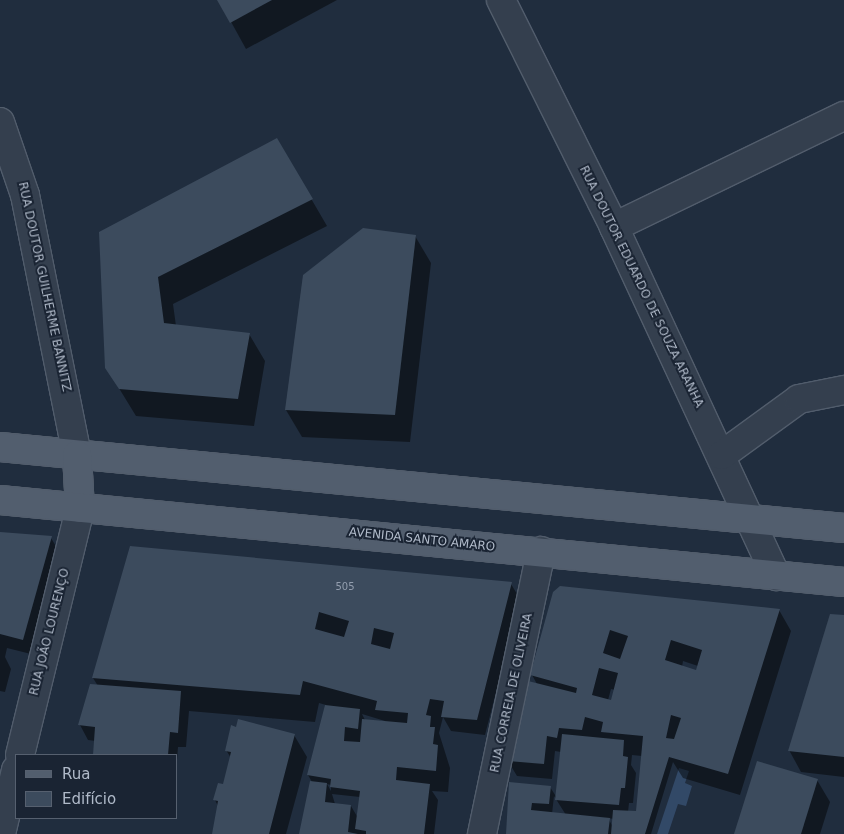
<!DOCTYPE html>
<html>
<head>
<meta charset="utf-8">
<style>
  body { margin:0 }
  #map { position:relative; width:844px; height:834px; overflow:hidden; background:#202d3e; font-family:"DejaVu Sans",sans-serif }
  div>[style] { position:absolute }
  .water>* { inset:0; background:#324967 }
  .shadow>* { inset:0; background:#0007 }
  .building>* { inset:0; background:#3c4b5d }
  .roads { filter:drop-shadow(1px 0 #525d6c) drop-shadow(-1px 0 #525d6c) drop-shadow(0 1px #525d6c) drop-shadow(0 -1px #525d6c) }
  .minor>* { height:28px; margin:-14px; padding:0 14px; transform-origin:14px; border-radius:14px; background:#343f4e }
  .major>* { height:28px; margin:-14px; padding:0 14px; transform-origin:14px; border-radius:14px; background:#525e6e }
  span { translate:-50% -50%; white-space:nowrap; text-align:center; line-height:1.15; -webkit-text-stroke:4px #1a2433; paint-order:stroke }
  .number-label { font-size:10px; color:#939eae }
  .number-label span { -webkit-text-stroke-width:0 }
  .street-label { font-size:12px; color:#b0bac9 }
  .legend { position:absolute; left:15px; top:754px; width:162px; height:65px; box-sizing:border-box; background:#1a2433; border:1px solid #56606f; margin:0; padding:6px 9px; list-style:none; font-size:15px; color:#b0bac9 }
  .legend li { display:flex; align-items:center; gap:10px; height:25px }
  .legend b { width:25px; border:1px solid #56606f }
</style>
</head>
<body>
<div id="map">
  <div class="water">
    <div style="clip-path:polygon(679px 768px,689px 771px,685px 783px,692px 786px,686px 806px,678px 804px,668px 834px,657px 834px)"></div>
  </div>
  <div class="shadow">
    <div style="clip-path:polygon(219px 0,337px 0,246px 49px)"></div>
    <div style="clip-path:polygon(277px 140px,327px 226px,173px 304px,176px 326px,249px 334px,265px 361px,254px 426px,136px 416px,106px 367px,100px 233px)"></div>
    <div style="clip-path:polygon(415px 236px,431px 263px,410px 442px,302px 437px,286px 410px)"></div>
    <div style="clip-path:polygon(0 533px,51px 538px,60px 553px,31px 654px,7px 648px,5px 657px,11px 669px,5px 692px,0 691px)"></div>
    <div style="clip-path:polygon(evenodd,131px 547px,511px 584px,520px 599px,485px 735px,451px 731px,443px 717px,439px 733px,450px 768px,448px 792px,432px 791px,438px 800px,434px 834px,300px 834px,312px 782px,308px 775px,326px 705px,319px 703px,315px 722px,189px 711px,186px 747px,178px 747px,176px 773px,176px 755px,94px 755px,96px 741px,88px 740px,80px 725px,98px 686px,93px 678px,131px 547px,362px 714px,385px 721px,385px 722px,365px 720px,362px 714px,131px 547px,327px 784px,331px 785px,331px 791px,327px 784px,131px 547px,332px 794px,360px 797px,358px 818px,351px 806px,335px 804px,332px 794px)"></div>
    <div style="clip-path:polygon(evenodd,554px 592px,779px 610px,791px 631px,740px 795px,683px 778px,673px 762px,651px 834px,507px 834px,510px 784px,550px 787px,557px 798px,561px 752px,555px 751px,552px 779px,517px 776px,508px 761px,537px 684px,532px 675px,554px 592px,683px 661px,698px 666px,696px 672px,682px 667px,683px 661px,554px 592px,611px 689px,615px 690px,612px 701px,608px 700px,611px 689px,554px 592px,632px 755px,642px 756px,637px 813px,628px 812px,629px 803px,633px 803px,636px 773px,631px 765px,632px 755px,554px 592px,554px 796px,566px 815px,552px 814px,554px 796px,554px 592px,608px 818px,614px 819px,613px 827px,608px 818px)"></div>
    <div style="clip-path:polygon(844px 616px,844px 777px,801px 772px,789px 750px)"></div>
    <div style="clip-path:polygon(294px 735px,307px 757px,286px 834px,213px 834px,218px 806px,215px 800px,224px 786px,231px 758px,226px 750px)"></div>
    <div style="clip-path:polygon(817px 780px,830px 802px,820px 834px,736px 834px)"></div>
  </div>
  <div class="building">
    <div style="clip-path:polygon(217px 0,272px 0,230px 23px)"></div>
    <div style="clip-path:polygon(277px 138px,313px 199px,158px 277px,164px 323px,250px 333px,238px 399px,119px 389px,105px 368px,99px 232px)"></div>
    <div style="clip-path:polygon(363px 228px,416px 235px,395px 415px,285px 410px,303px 275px)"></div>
    <div style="clip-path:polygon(0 532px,52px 536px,23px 640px,0 634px)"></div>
    <div style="clip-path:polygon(evenodd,130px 546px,512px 582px,477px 720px,441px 717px,444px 701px,430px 699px,426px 715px,431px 716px,430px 727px,435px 727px,433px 744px,438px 745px,436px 771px,397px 767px,396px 780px,430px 784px,424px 834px,366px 834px,366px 831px,355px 829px,360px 791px,330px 787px,331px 779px,307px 775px,325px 705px,360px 709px,358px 729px,345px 727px,344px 741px,360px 742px,362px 719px,407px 723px,408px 713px,375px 710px,377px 701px,303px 681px,300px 695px,92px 678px,130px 546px,319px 612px,349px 621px,344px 637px,315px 629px,319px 612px,130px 546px,374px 628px,394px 633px,390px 649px,371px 644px,374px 628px)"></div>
    <div style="clip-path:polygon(evenodd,560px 586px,780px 609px,728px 774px,669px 757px,645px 834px,611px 834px,613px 810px,636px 811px,643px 736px,601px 732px,603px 722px,585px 717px,582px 730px,559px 728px,557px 738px,547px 736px,544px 764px,507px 761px,528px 681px,576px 693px,577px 688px,530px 675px,553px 592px,560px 586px,610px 630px,628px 636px,620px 659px,603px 653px,610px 630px,560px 586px,671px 640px,702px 650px,696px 670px,665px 660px,671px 640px,560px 586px,599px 668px,618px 673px,611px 700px,592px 695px,599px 668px,560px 586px,671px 715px,681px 718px,674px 739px,666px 738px,671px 715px)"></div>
    <div style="clip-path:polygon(830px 614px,844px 615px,844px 757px,788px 751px)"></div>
    <div style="clip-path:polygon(90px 684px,181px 691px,178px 733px,170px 732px,168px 755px,93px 755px,95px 727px,78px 725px)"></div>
    <div style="clip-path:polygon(238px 719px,295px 734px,269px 834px,212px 834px,218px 801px,213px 800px,218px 783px,223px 784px,231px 752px,225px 751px,231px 725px,236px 727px)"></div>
    <div style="clip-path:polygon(562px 734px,624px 740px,623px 756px,628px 757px,625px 788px,621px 788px,619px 805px,555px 800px)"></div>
    <div style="clip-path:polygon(757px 761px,818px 779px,801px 834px,734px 834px)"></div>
    <div style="clip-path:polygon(310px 781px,327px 783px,325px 802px,351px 805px,348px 832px,358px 834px,299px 834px)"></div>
    <div style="clip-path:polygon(509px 782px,551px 786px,549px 804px,532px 803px,531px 810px,610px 818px,608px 834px,506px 834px)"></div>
  </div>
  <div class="roads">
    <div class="minor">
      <div style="left:501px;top:0;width:254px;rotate:63.5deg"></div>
      <div style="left:614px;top:227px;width:385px;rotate:65.1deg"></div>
      <div style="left:0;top:122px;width:77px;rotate:71.1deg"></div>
      <div style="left:25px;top:195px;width:265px;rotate:78.7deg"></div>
      <div style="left:614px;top:227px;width:255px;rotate:-25.8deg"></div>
      <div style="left:722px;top:455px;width:95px;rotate:-36deg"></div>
      <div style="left:799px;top:399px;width:46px;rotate:-11.3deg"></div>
      <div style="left:20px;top:755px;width:254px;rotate:-76.3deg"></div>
      <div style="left:1px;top:834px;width:66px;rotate:-76.8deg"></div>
      <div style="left:482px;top:834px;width:289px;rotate:-78.2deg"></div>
    </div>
    <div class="major">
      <div style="left:0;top:447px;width:848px;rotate:5.48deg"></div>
      <div style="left:77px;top:455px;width:53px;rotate:86.8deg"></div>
      <div style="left:0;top:500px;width:848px;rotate:5.55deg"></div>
    </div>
  </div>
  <div class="number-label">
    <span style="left:345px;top:587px">505</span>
  </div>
  <div class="street-label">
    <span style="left:44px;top:287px;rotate:78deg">RUA DOUTOR GUILHERME BANNITZ</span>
    <span style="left:641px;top:287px;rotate:64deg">RUA DOUTOR EDUARDO DE SOUZA ARANHA</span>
    <span style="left:422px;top:540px;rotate:6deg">AVENIDA SANTO AMARO</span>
    <span style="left:50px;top:632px;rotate:-76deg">RUA JOÃO LOURENÇO</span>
    <span style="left:512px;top:693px;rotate:-78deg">RUA CORREIA DE OLIVEIRA</span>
  </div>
  <ul class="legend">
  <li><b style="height:6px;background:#525e6e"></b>Rua</li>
  <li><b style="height:14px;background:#3c4b5d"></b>Edifício</li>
  </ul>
</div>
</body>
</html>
